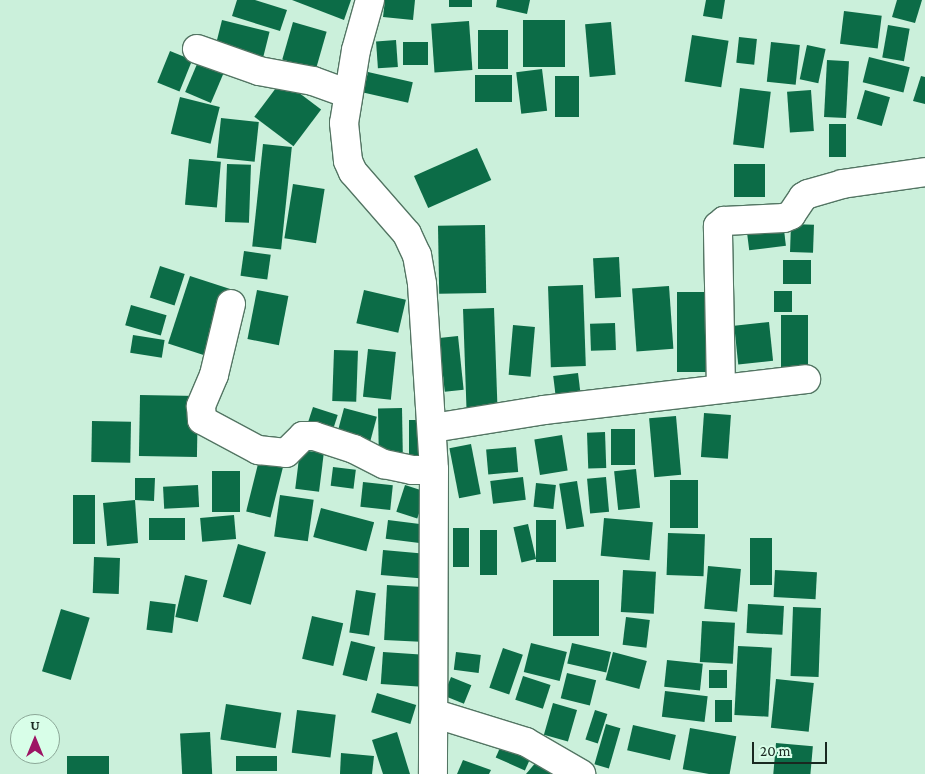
<!DOCTYPE html>
<html>
<head>
<meta charset="utf-8">
<style>
  body { margin:0 }
  #map { position:relative; width:925px; height:774px; overflow:hidden; background:#cbf0db; font-family:"Crimson Pro",serif }
  div>[style] { position:absolute }
  .building>* { inset:0; background:#0c6c47; transform-origin:0 0 }
  .roads { filter:drop-shadow(1px 0 #537563) drop-shadow(-1px 0 #537563) drop-shadow(0 1px #537563) drop-shadow(0 -1px #537563) }
  .minor>* { height:28px; margin:-14px; padding:0 14px; transform-origin:14px; border-radius:14px; background:#fff }
  span { translate:-50% -50%; white-space:nowrap; text-align:center; line-height:1.15; -webkit-text-stroke:5px #d8fee8; paint-order:stroke }
  .north { position:absolute; left:10px; top:714px; width:50px; height:50px; box-sizing:border-box; background:#d8fee8; border:1px solid #8ca898; border-radius:50%; rotate:0deg; font-size:14px; font-weight:700; line-height:20px; text-align:center; color:#192820 }
  .north::after { content:''; display:block; margin:auto; width:18px; height:22px; background:#9d1564; clip-path:polygon(50% 0,100% 100%,50% 72%,0 100%) }
  .scale { position:absolute; left:752px; top:742px; width:75px; height:22px; box-sizing:border-box; border:2px solid #192820; border-top:0; padding-left:6px; font-size:15px; line-height:18px; white-space:nowrap; color:#192820; -webkit-text-stroke:4px #d8fee8; paint-order:stroke }
</style>
</head>
<body>
<div id="map">
  <div class="building">
    <div style="clip-path:polygon(237px 0,255px 0,287px 10px,280px 31px,232px 16px)"></div>
    <div style="clip-path:polygon(292px 0,351px 0,344px 20px)"></div>
    <div style="clip-path:polygon(385px 0,415px 0,413px 20px,383px 17px)"></div>
    <div style="left:449px;top:0;width:23px;height:7px"></div>
    <div style="clip-path:polygon(497px 0,530px 0,527px 14px,496px 7px)"></div>
    <div style="clip-path:polygon(706px 0,725px 0,722px 19px,703px 16px)"></div>
    <div style="clip-path:polygon(897px 0,922px 0,915px 23px,892px 17px)"></div>
    <div style="left:844px;top:11px;width:38px;height:33px;rotate:7deg"></div>
    <div style="left:222px;top:20px;width:49px;height:27px;rotate:14deg"></div>
    <div style="left:523px;top:20px;width:42px;height:47px"></div>
    <div style="left:469px;top:21px;width:49px;height:38px;rotate:86deg"></div>
    <div style="left:293px;top:22px;width:35px;height:39px;rotate:16deg"></div>
    <div style="left:611px;top:22px;width:53px;height:26px;rotate:85deg"></div>
    <div style="left:888px;top:25px;width:22px;height:33px;rotate:10deg"></div>
    <div style="left:478px;top:30px;width:30px;height:39px"></div>
    <div style="left:692px;top:35px;width:37px;height:47px;rotate:9deg"></div>
    <div style="left:739px;top:37px;width:18px;height:26px;rotate:6deg"></div>
    <div style="left:396px;top:40px;width:27px;height:20px;rotate:86deg"></div>
    <div style="left:403px;top:42px;width:25px;height:23px"></div>
    <div style="left:771px;top:42px;width:29px;height:40px;rotate:6deg"></div>
    <div style="left:807px;top:45px;width:19px;height:35px;rotate:12deg"></div>
    <div style="left:170px;top:51px;width:24px;height:34px;rotate:22deg"></div>
    <div style="left:200px;top:57px;width:28px;height:38px;rotate:23deg"></div>
    <div style="left:869px;top:57px;width:42px;height:26px;rotate:14deg"></div>
    <div style="left:827px;top:60px;width:22px;height:57px;rotate:3deg"></div>
    <div style="left:542px;top:69px;width:42px;height:26px;rotate:83deg"></div>
    <div style="left:368px;top:72px;width:46px;height:21px;rotate:13deg"></div>
    <div style="left:475px;top:75px;width:37px;height:27px"></div>
    <div style="left:555px;top:76px;width:24px;height:41px"></div>
    <div style="clip-path:polygon(921px 76px,925px 77px,925px 104px,913px 101px)"></div>
    <div style="left:282px;top:80px;width:49px;height:46px;rotate:37deg"></div>
    <div style="left:740px;top:88px;width:31px;height:57px;rotate:7deg"></div>
    <div style="left:811px;top:90px;width:41px;height:24px;rotate:86deg"></div>
    <div style="left:865px;top:90px;width:26px;height:30px;rotate:16deg"></div>
    <div style="left:180px;top:97px;width:41px;height:38px;rotate:14deg"></div>
    <div style="left:221px;top:118px;width:38px;height:40px;rotate:6deg"></div>
    <div style="left:846px;top:124px;width:33px;height:17px;rotate:90deg"></div>
    <div style="left:263px;top:144px;width:29px;height:103px;rotate:6deg"></div>
    <div style="left:477px;top:148px;width:35px;height:69px;rotate:66deg"></div>
    <div style="left:189px;top:159px;width:32px;height:46px;rotate:5deg"></div>
    <div style="left:227px;top:164px;width:24px;height:58px;rotate:2deg"></div>
    <div style="left:734px;top:164px;width:31px;height:33px"></div>
    <div style="left:293px;top:184px;width:32px;height:55px;rotate:9deg"></div>
    <div style="left:783px;top:222px;width:24px;height:37px;rotate:83deg"></div>
    <div style="left:791px;top:224px;width:23px;height:28px;rotate:2deg"></div>
    <div style="left:485px;top:225px;width:68px;height:47px;rotate:89deg"></div>
    <div style="left:244px;top:251px;width:27px;height:25px;rotate:8deg"></div>
    <div style="left:619px;top:257px;width:40px;height:26px;rotate:87deg"></div>
    <div style="left:783px;top:260px;width:28px;height:24px"></div>
    <div style="left:160px;top:266px;width:26px;height:33px;rotate:18deg"></div>
    <div style="left:190px;top:276px;width:43px;height:71px;rotate:18deg"></div>
    <div style="left:583px;top:285px;width:81px;height:35px;rotate:88deg"></div>
    <div style="left:669px;top:286px;width:63px;height:37px;rotate:86deg"></div>
    <div style="left:257px;top:290px;width:32px;height:50px;rotate:11deg"></div>
    <div style="left:364px;top:290px;width:43px;height:34px;rotate:13deg"></div>
    <div style="left:774px;top:291px;width:18px;height:21px"></div>
    <div style="left:677px;top:292px;width:39px;height:80px"></div>
    <div style="left:131px;top:305px;width:37px;height:21px;rotate:16deg"></div>
    <div style="left:494px;top:308px;width:104px;height:31px;rotate:88deg"></div>
    <div style="left:781px;top:315px;width:27px;height:56px"></div>
    <div style="left:769px;top:322px;width:39px;height:35px;rotate:84deg"></div>
    <div style="left:615px;top:323px;width:27px;height:25px;rotate:88deg"></div>
    <div style="left:513px;top:325px;width:22px;height:50px;rotate:5deg"></div>
    <div style="left:133px;top:335px;width:32px;height:18px;rotate:9deg"></div>
    <div style="left:458px;top:336px;width:54px;height:19px;rotate:84deg"></div>
    <div style="left:368px;top:349px;width:28px;height:48px;rotate:6deg"></div>
    <div style="left:334px;top:350px;width:24px;height:51px;rotate:2deg"></div>
    <div style="left:578px;top:373px;width:25px;height:25px;rotate:83deg"></div>
    <div style="left:140px;top:395px;width:58px;height:61px;rotate:1deg"></div>
    <div style="left:313px;top:407px;width:26px;height:21px;rotate:18deg"></div>
    <div style="left:344px;top:408px;width:34px;height:31px;rotate:15deg"></div>
    <div style="left:402px;top:408px;width:44px;height:24px;rotate:89deg"></div>
    <div style="left:704px;top:413px;width:27px;height:44px;rotate:4deg"></div>
    <div style="left:676px;top:416px;width:59px;height:27px;rotate:85deg"></div>
    <div style="left:409px;top:420px;width:21px;height:35px"></div>
    <div style="left:92px;top:421px;width:39px;height:41px;rotate:1deg"></div>
    <div style="left:611px;top:429px;width:24px;height:36px"></div>
    <div style="left:605px;top:432px;width:36px;height:18px;rotate:88deg"></div>
    <div style="left:562px;top:435px;width:36px;height:28px;rotate:81deg"></div>
    <div style="left:471px;top:444px;width:51px;height:22px;rotate:79deg"></div>
    <div style="left:516px;top:447px;width:25px;height:30px;rotate:85deg"></div>
    <div style="left:300px;top:450px;width:24px;height:39px;rotate:7deg"></div>
    <div style="left:259px;top:460px;width:25px;height:53px;rotate:14deg"></div>
    <div style="left:333px;top:467px;width:23px;height:19px;rotate:7deg"></div>
    <div style="left:636px;top:469px;width:39px;height:22px;rotate:84deg"></div>
    <div style="left:212px;top:471px;width:28px;height:41px"></div>
    <div style="left:523px;top:477px;width:23px;height:33px;rotate:83deg"></div>
    <div style="left:606px;top:477px;width:35px;height:19px;rotate:85deg"></div>
    <div style="clip-path:polygon(135px 478px,155px 478px,154px 501px,135px 500px,138px 543px,107px 546px,103px 503px,135px 500px)"></div>
    <div style="left:670px;top:480px;width:28px;height:48px"></div>
    <div style="left:577px;top:481px;width:46px;height:18px;rotate:81deg"></div>
    <div style="left:363px;top:482px;width:30px;height:25px;rotate:6deg"></div>
    <div style="left:536px;top:483px;width:20px;height:24px;rotate:6deg"></div>
    <div style="left:198px;top:485px;width:22px;height:35px;rotate:87deg"></div>
    <div style="left:405px;top:485px;width:22px;height:28px;rotate:18deg"></div>
    <div style="left:73px;top:495px;width:22px;height:49px"></div>
    <div style="left:280px;top:495px;width:34px;height:42px;rotate:8deg"></div>
    <div style="left:321px;top:508px;width:55px;height:30px;rotate:15deg"></div>
    <div style="left:234px;top:515px;width:24px;height:34px;rotate:85deg"></div>
    <div style="left:149px;top:518px;width:36px;height:22px"></div>
    <div style="left:604px;top:518px;width:49px;height:38px;rotate:5deg"></div>
    <div style="left:388px;top:520px;width:38px;height:19px;rotate:7deg"></div>
    <div style="left:536px;top:520px;width:20px;height:42px"></div>
    <div style="left:528px;top:524px;width:36px;height:15px;rotate:77deg"></div>
    <div style="left:453px;top:528px;width:16px;height:39px"></div>
    <div style="left:480px;top:530px;width:17px;height:45px"></div>
    <div style="left:668px;top:533px;width:37px;height:42px;rotate:2deg"></div>
    <div style="left:772px;top:538px;width:47px;height:22px;rotate:90deg"></div>
    <div style="left:238px;top:544px;width:29px;height:55px;rotate:16deg"></div>
    <div style="left:383px;top:550px;width:42px;height:25px;rotate:5deg"></div>
    <div style="left:94px;top:557px;width:26px;height:36px;rotate:2deg"></div>
    <div style="left:708px;top:566px;width:33px;height:43px;rotate:5deg"></div>
    <div style="left:623px;top:570px;width:33px;height:42px;rotate:3deg"></div>
    <div style="left:775px;top:570px;width:42px;height:27px;rotate:3deg"></div>
    <div style="left:185px;top:575px;width:23px;height:43px;rotate:13deg"></div>
    <div style="left:553px;top:580px;width:46px;height:56px"></div>
    <div style="left:387px;top:585px;width:36px;height:55px;rotate:3deg"></div>
    <div style="left:356px;top:590px;width:20px;height:43px;rotate:9deg"></div>
    <div style="left:150px;top:601px;width:26px;height:29px;rotate:7deg"></div>
    <div style="left:748px;top:604px;width:36px;height:29px;rotate:3deg"></div>
    <div style="left:793px;top:607px;width:28px;height:69px;rotate:2deg"></div>
    <div style="left:61px;top:609px;width:30px;height:65px;rotate:17deg"></div>
    <div style="left:312px;top:616px;width:32px;height:44px;rotate:13deg"></div>
    <div style="left:626px;top:617px;width:24px;height:28px;rotate:7deg"></div>
    <div style="left:702px;top:621px;width:33px;height:41px;rotate:3deg"></div>
    <div style="left:351px;top:641px;width:25px;height:35px;rotate:14deg"></div>
    <div style="left:531px;top:643px;width:37px;height:30px;rotate:14deg"></div>
    <div style="left:572px;top:643px;width:40px;height:21px;rotate:13deg"></div>
    <div style="left:738px;top:646px;width:34px;height:69px;rotate:3deg"></div>
    <div style="left:503px;top:648px;width:21px;height:42px;rotate:19deg"></div>
    <div style="left:383px;top:652px;width:41px;height:32px;rotate:4deg"></div>
    <div style="left:456px;top:652px;width:25px;height:18px;rotate:7deg"></div>
    <div style="left:613px;top:652px;width:35px;height:29px;rotate:15deg"></div>
    <div style="left:667px;top:660px;width:36px;height:27px;rotate:6deg"></div>
    <div style="left:709px;top:670px;width:18px;height:18px"></div>
    <div style="left:567px;top:673px;width:30px;height:26px;rotate:14deg"></div>
    <div style="left:523px;top:676px;width:29px;height:25px;rotate:18deg"></div>
    <div style="left:451px;top:677px;width:22px;height:20px;rotate:22deg"></div>
    <div style="left:776px;top:679px;width:38px;height:49px;rotate:6deg"></div>
    <div style="left:665px;top:691px;width:43px;height:26px;rotate:7deg"></div>
    <div style="left:377px;top:693px;width:41px;height:20px;rotate:17deg"></div>
    <div style="left:715px;top:700px;width:17px;height:22px"></div>
    <div style="left:553px;top:703px;width:25px;height:33px;rotate:16deg"></div>
    <div style="left:226px;top:704px;width:56px;height:36px;rotate:9deg"></div>
    <div style="left:297px;top:710px;width:39px;height:43px;rotate:7deg"></div>
    <div style="left:595px;top:710px;width:13px;height:31px;rotate:18deg"></div>
    <div style="left:606px;top:724px;width:15px;height:42px;rotate:16deg"></div>
    <div style="left:633px;top:725px;width:44px;height:26px;rotate:13deg"></div>
    <div style="left:690px;top:728px;width:47px;height:42px;rotate:10deg"></div>
    <div style="left:210px;top:732px;width:42px;height:30px;rotate:87deg"></div>
    <div style="clip-path:polygon(397px 732px,410px 774px,383px 774px,372px 740px)"></div>
    <div style="left:503px;top:741px;width:32px;height:18px;rotate:24deg"></div>
    <div style="left:776px;top:743px;width:37px;height:31px;rotate:5deg"></div>
    <div style="clip-path:polygon(341px 753px,374px 756px,372px 774px,340px 774px)"></div>
    <div style="left:109px;top:756px;width:18px;height:42px;rotate:90deg"></div>
    <div style="left:236px;top:756px;width:41px;height:15px"></div>
    <div style="clip-path:polygon(463px 760px,491px 770px,489px 774px,457px 774px)"></div>
    <div style="clip-path:polygon(537px 761px,551px 773px,550px 774px,526px 774px)"></div>
  </div>
  <div class="roads">
    <div class="minor">
      <div style="left:370px;top:0;width:52px;rotate:105.6deg"></div>
      <div style="left:356px;top:50px;width:74px;rotate:99.3deg"></div>
      <div style="left:344px;top:123px;width:38px;rotate:84deg"></div>
      <div style="left:348px;top:161px;width:12px;rotate:66deg"></div>
      <div style="left:353px;top:172px;width:82px;rotate:48.9deg"></div>
      <div style="left:407px;top:234px;width:23px;rotate:65deg"></div>
      <div style="left:417px;top:255px;width:29px;rotate:80deg"></div>
      <div style="left:422px;top:284px;width:186px;rotate:86.3deg"></div>
      <div style="left:434px;top:470px;width:304px;rotate:90.2deg"></div>
      <div style="left:197px;top:49px;width:66px;rotate:19.5deg"></div>
      <div style="left:259px;top:71px;width:55px;rotate:10.5deg"></div>
      <div style="left:313px;top:81px;width:37px;rotate:20deg"></div>
      <div style="left:231px;top:304px;width:73px;rotate:103.5deg"></div>
      <div style="left:214px;top:375px;width:34px;rotate:113deg"></div>
      <div style="left:201px;top:406px;width:14px;rotate:86deg"></div>
      <div style="left:202px;top:420px;width:64px;rotate:28.2deg"></div>
      <div style="left:258px;top:450px;width:28px;rotate:6deg"></div>
      <div style="left:286px;top:453px;width:24px;rotate:-45deg"></div>
      <div style="left:303px;top:436px;width:11px"></div>
      <div style="left:314px;top:436px;width:42px;rotate:18deg"></div>
      <div style="left:354px;top:449px;width:34px;rotate:27deg"></div>
      <div style="left:384px;top:464px;width:29px;rotate:12deg"></div>
      <div style="left:412px;top:470px;width:22px"></div>
      <div style="left:721px;top:389px;width:163px;rotate:-91.1deg"></div>
      <div style="left:718px;top:226px;width:8px;rotate:-40deg"></div>
      <div style="left:724px;top:221px;width:60px;rotate:-2.9deg"></div>
      <div style="left:784px;top:218px;width:8px;rotate:-23deg"></div>
      <div style="left:791px;top:215px;width:22px;rotate:-56deg"></div>
      <div style="left:803px;top:197px;width:6px;rotate:-31deg"></div>
      <div style="left:808px;top:194px;width:35px;rotate:-16deg"></div>
      <div style="left:842px;top:184px;width:84px;rotate:-8.2deg"></div>
      <div style="left:433px;top:428px;width:112px;rotate:-9.2deg"></div>
      <div style="left:544px;top:410px;width:264px;rotate:-6.7deg"></div>
      <div style="left:436px;top:714px;width:94px;rotate:17.3deg"></div>
      <div style="left:526px;top:742px;width:64px;rotate:30.2deg"></div>
    </div>
  </div>
  <div class="north">U</div>
  <div class="scale">20 m</div>
</div>
</body>
</html>
